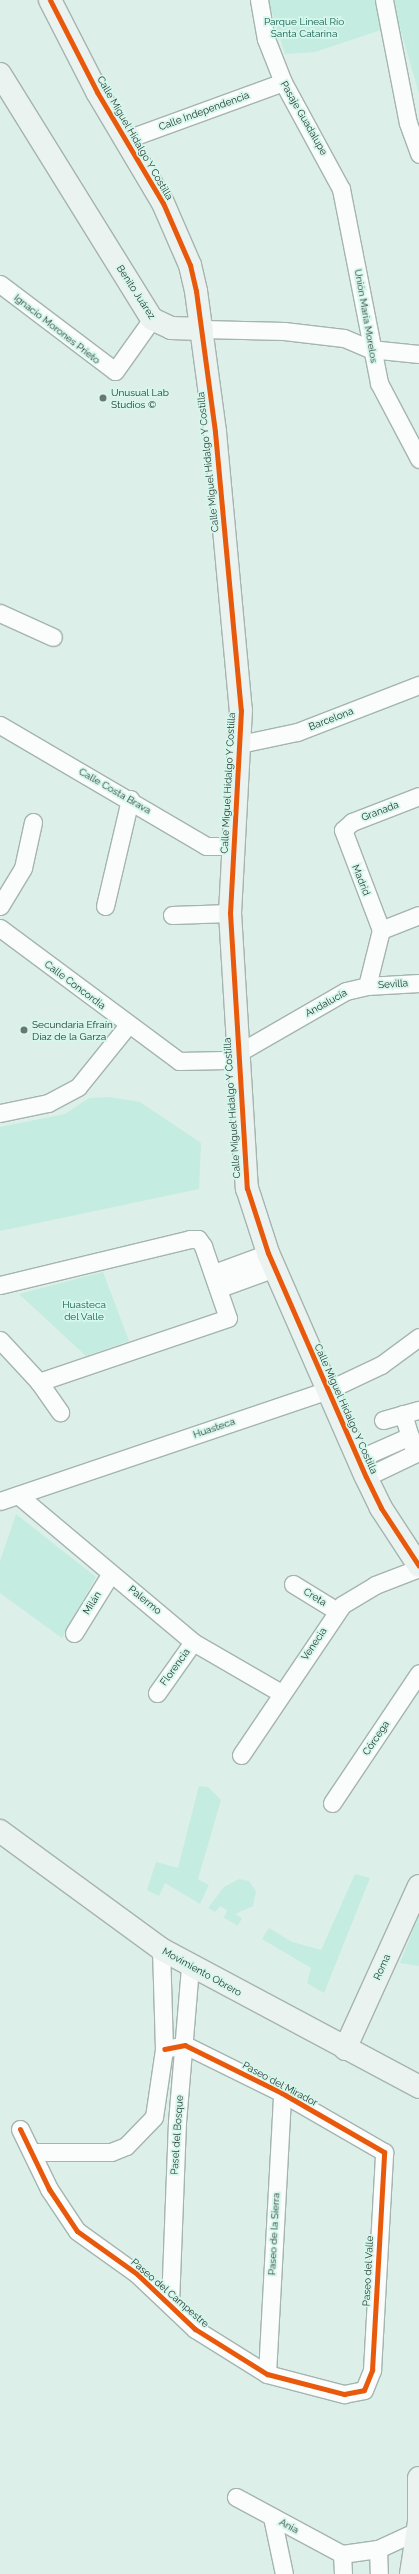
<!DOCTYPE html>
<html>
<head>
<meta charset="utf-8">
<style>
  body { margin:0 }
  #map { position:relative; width:419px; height:2574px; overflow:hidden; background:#ddefe9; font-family:Raleway,sans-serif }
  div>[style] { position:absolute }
  .green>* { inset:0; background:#c5ece0 }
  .roads { filter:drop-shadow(1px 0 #a5b4af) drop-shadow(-1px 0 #a5b4af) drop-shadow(0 1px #a5b4af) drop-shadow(0 -1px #a5b4af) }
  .street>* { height:17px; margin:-8.5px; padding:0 8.5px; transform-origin:8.5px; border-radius:8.5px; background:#fafdfc }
  .secondary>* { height:22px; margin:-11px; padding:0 11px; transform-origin:11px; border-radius:11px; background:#ebf3f1 }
  .cycleway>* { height:5px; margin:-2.5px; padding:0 2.5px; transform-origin:2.5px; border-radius:2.5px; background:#e8590c }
  .dots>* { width:11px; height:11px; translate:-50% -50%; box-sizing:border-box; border:2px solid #d5f7ec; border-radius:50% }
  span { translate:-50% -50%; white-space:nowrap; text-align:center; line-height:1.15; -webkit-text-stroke:3.5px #d5f7ec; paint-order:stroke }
  .park-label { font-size:10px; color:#125c4c }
  .street-label { font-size:10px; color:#2a3733 }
  .poi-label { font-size:10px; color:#2a3733 }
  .left { translate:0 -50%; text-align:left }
</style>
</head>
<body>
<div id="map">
  <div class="green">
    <div style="clip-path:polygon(268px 0,419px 0,419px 94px,399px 24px,315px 52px,285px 54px)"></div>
    <div style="clip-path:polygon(108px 1097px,140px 1102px,201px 1143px,199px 1189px,0 1231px,0 1127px,65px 1114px,89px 1098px)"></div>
    <div style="clip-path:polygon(103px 1272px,129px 1341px,86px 1356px,19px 1294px)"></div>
    <div style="clip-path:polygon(16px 1514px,96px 1577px,62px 1638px,0 1593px,0 1561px)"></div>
    <div style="clip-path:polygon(199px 1786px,208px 1787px,221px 1800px,198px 1879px,209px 1885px,200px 1904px,165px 1883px,159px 1896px,147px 1890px,156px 1862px,178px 1868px)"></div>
    <div style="clip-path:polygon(355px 1874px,370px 1878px,324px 1993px,307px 1983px,311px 1968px,262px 1939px,269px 1928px,292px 1942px,321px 1950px)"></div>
    <div style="clip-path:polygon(239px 1879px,249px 1881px,256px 1891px,253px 1906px,235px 1914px,242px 1918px,238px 1926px,224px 1918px,227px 1910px,220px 1906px,215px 1912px,208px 1908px,224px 1887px)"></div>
    <div style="clip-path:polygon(419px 1915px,419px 1966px,400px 1963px)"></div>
  </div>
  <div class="roads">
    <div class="street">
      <div style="left:259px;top:0;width:40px;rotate:80deg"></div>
      <div style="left:266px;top:39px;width:46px;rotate:68.4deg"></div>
      <div style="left:283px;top:82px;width:122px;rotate:61.5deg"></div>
      <div style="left:341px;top:189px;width:198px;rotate:78.9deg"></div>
      <div style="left:379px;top:383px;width:86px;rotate:62.2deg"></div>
      <div style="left:384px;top:0;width:125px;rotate:79deg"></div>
      <div style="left:408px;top:123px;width:33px;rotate:70deg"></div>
      <div style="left:124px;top:140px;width:169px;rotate:-20deg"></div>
      <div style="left:0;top:284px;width:144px;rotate:37.1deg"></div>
      <div style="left:115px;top:371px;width:64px;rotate:-54.6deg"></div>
      <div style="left:202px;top:329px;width:82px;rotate:1.4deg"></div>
      <div style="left:284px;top:331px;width:60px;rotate:6.7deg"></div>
      <div style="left:344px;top:338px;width:28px;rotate:23deg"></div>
      <div style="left:370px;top:349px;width:49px;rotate:5.8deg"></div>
      <div style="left:0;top:613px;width:58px;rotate:24.4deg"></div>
      <div style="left:0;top:725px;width:239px;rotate:30.4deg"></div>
      <div style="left:206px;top:846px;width:27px"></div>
      <div style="left:240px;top:744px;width:58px;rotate:-11.9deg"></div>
      <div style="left:297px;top:732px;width:131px;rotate:-21.1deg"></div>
      <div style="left:0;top:906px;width:44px;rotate:-58.8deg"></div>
      <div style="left:23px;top:868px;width:47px;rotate:-77.7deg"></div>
      <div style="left:105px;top:906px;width:110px;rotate:-76.8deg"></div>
      <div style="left:172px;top:915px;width:58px;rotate:-2deg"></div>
      <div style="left:0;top:928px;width:223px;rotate:36.6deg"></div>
      <div style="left:179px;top:1061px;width:47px;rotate:-1.2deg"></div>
      <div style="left:226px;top:1060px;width:138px;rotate:-29.9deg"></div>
      <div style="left:346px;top:991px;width:22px;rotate:-13deg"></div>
      <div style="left:367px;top:986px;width:58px;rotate:-76deg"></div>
      <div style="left:381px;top:930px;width:107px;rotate:-110.8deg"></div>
      <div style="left:343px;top:830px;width:12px;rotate:-42deg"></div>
      <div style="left:352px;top:822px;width:72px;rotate:-21.2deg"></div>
      <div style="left:381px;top:930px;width:41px;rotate:-21.5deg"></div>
      <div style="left:367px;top:986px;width:52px;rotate:-3.3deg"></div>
      <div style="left:0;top:1113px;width:49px;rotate:-11.8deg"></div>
      <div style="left:48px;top:1103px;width:34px;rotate:-28deg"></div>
      <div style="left:78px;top:1087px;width:80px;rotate:-51.1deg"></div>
      <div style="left:214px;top:1273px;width:58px;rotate:-20.3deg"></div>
      <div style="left:0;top:1285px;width:195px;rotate:-13.6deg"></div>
      <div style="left:190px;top:1239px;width:8px"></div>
      <div style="left:198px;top:1239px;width:9px;rotate:54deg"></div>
      <div style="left:203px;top:1246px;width:76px;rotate:70.9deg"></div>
      <div style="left:228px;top:1318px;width:200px;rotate:161.3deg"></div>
      <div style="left:220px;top:1288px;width:59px;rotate:-20deg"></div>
      <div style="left:0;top:1340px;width:57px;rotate:47.1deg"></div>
      <div style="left:39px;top:1382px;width:37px;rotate:55deg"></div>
      <div style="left:403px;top:1414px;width:34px;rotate:73deg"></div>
      <div style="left:383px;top:1420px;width:37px;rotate:-16deg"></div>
      <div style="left:358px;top:1459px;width:57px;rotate:-23.9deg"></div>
      <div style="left:366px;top:1477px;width:55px;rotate:-25.6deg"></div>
      <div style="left:18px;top:1495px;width:229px;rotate:40deg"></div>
      <div style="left:193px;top:1642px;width:102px;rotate:30.1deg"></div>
      <div style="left:0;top:1501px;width:346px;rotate:-18.7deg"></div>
      <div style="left:328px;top:1390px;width:59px;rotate:-25.3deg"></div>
      <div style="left:381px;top:1365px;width:47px;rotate:-36.4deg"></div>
      <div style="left:293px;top:1584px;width:52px;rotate:31.5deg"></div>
      <div style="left:74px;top:1633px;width:70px;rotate:-58.3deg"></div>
      <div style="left:157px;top:1693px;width:62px;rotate:-54.8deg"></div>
      <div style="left:241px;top:1755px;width:181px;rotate:-56deg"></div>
      <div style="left:342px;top:1605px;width:39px;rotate:-31deg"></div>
      <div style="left:375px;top:1585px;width:47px;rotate:-21.1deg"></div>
      <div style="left:332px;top:1803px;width:156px;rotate:-56.2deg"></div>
      <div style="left:20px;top:2129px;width:67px;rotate:64.2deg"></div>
      <div style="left:49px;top:2189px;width:50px;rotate:56.3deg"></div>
      <div style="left:77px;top:2231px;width:74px;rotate:35.6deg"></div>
      <div style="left:137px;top:2274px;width:80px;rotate:43.5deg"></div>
      <div style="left:195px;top:2329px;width:85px;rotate:32deg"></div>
      <div style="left:267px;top:2374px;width:80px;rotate:14.6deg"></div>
      <div style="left:344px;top:2394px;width:20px;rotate:-11deg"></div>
      <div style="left:364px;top:2390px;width:22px;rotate:-68deg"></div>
      <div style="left:372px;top:2370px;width:218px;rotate:-86.8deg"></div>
      <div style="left:384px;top:2152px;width:118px;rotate:-150deg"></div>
      <div style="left:282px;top:2093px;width:108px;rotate:-153.7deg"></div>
      <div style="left:185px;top:2045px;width:21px;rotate:169deg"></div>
      <div style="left:32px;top:2152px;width:79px"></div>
      <div style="left:111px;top:2152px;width:16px;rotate:-22deg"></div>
      <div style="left:126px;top:2146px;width:40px;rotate:-46deg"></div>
      <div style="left:154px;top:2117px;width:69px;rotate:-81.6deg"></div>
      <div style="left:164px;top:2049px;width:100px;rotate:-91.7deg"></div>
      <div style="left:170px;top:2304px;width:182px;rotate:-87.8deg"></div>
      <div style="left:177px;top:2122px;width:156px;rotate:-85.2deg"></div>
      <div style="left:267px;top:2374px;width:281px;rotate:-86.9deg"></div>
      <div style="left:236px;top:2497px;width:120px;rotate:28.3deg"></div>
      <div style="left:272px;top:2517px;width:58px;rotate:78.1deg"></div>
      <div style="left:378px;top:2549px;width:25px;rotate:88deg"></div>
      <div style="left:342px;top:2554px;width:36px;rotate:-8deg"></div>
      <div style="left:378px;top:2549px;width:43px;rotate:-24.8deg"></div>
      <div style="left:342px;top:2554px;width:20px;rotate:87deg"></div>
    </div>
    <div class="secondary">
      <div style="left:50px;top:0;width:103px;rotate:62.9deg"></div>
      <div style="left:97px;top:92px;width:129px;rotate:59.3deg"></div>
      <div style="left:163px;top:203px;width:68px;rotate:66.5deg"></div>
      <div style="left:190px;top:265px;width:27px;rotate:77deg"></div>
      <div style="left:196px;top:291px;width:142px;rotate:82.3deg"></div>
      <div style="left:215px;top:432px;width:279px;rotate:84.7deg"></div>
      <div style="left:241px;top:710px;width:203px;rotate:93.1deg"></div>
      <div style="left:230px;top:913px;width:276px;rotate:86.5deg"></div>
      <div style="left:247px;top:1188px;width:68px;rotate:72.1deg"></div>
      <div style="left:268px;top:1253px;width:244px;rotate:66.4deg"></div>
      <div style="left:366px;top:1477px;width:34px;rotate:64deg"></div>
      <div style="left:381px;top:1508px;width:69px;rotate:56.8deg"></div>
      <div style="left:0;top:74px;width:288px;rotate:58.2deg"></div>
      <div style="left:152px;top:319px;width:21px;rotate:25deg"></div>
      <div style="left:171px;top:328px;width:31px;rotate:2deg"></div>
      <div style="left:0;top:1831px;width:200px;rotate:36.2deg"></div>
      <div style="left:161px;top:1949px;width:293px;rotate:28.1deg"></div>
      <div style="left:345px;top:2049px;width:179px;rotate:-65.6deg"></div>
      <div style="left:419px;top:2478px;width:40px;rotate:90deg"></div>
      <div style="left:411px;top:2574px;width:53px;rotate:-81.3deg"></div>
    </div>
  </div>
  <div class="cycleway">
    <div style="left:50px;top:0;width:103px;rotate:62.9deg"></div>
    <div style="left:97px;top:92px;width:129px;rotate:59.3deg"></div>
    <div style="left:163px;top:203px;width:68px;rotate:66.5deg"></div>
    <div style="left:190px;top:265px;width:27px;rotate:77deg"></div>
    <div style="left:196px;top:291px;width:142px;rotate:82.3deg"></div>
    <div style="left:215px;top:432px;width:279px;rotate:84.7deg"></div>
    <div style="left:241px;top:710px;width:203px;rotate:93.1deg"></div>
    <div style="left:230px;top:913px;width:276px;rotate:86.5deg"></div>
    <div style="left:247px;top:1188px;width:68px;rotate:72.1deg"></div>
    <div style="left:268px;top:1253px;width:244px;rotate:66.4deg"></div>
    <div style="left:366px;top:1477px;width:34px;rotate:64deg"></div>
    <div style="left:381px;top:1508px;width:69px;rotate:56.8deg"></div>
    <div style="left:20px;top:2129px;width:67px;rotate:64.2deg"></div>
    <div style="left:49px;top:2189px;width:50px;rotate:56.3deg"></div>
    <div style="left:77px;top:2231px;width:74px;rotate:35.6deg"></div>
    <div style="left:137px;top:2274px;width:80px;rotate:43.5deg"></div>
    <div style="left:195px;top:2329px;width:85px;rotate:32deg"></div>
    <div style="left:267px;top:2374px;width:80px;rotate:14.6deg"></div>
    <div style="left:344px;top:2394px;width:20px;rotate:-11deg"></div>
    <div style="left:364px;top:2390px;width:22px;rotate:-68deg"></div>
    <div style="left:372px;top:2370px;width:218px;rotate:-86.8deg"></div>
    <div style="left:384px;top:2152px;width:118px;rotate:-150deg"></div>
    <div style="left:282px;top:2093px;width:108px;rotate:-153.7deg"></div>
    <div style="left:185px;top:2045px;width:21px;rotate:169deg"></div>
  </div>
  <div class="dots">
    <div style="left:103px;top:398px;background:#697773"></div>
    <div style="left:24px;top:1030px;background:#697773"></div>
  </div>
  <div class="park-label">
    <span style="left:304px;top:27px">Parque Lineal Río<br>Santa Catarina</span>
    <span style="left:84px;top:1310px">Huasteca<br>del Valle</span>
  </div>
  <div class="street-label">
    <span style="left:204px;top:111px;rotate:-20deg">Calle Independencia</span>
    <span style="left:304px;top:118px;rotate:60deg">Pasaje Guadalupe</span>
    <span style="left:135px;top:138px;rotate:60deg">Calle Miguel Hidalgo Y Costilla</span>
    <span style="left:136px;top:292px;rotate:57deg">Benito Juárez</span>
    <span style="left:366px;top:316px;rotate:80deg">Unión María Morelos</span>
    <span style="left:57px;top:329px;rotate:38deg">Ignacio Morones Prieto</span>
    <span style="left:208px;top:462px;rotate:-96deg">Calle Miguel Hidalgo Y Costilla</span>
    <span style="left:331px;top:719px;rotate:-21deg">Barcelona</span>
    <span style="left:228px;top:783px;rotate:-87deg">Calle Miguel Hidalgo Y Costilla</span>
    <span style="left:115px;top:791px;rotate:30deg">Calle Costa Brava</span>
    <span style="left:380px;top:811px;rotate:-21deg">Granada</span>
    <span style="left:361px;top:880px;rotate:68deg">Madrid</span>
    <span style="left:393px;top:984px;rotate:-4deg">Sevilla</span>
    <span style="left:75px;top:985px;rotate:37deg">Calle Concordia</span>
    <span style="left:326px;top:1003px;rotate:-29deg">Andalucía</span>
    <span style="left:232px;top:1108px;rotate:-94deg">Calle Miguel Hidalgo Y Costilla</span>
    <span style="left:346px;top:1409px;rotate:66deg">Calle Miguel Hidalgo Y Costilla</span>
    <span style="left:214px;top:1428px;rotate:-19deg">Huasteca</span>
    <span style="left:315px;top:1597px;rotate:32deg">Creta</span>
    <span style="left:145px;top:1600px;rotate:39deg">Palermo</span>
    <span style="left:92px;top:1603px;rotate:-58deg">Milán</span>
    <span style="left:314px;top:1644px;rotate:-56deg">Venecia</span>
    <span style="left:175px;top:1667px;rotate:-54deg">Florencia</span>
    <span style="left:376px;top:1738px;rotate:-56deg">Córcega</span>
    <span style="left:382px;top:1967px;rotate:-66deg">Roma</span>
    <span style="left:202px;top:1972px;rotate:29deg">Movimiento Obrero</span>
    <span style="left:280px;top:2084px;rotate:28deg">Paseo del Mirador</span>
    <span style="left:177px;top:2135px;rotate:-86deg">Pasel del Bosque</span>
    <span style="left:274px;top:2234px;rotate:-87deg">Paseo de la Sierra</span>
    <span style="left:368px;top:2271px;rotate:-87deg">Paseo del Valle</span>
    <span style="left:170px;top:2293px;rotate:41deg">Paseo del Campestre</span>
    <span style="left:289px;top:2526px;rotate:28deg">Ania</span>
  </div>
  <div class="poi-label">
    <span class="left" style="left:111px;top:398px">Unusual Lab<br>Studios ©</span>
    <span class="left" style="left:32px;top:1030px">Secundaria Efraín<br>Díaz de la Garza</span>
  </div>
</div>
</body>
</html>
